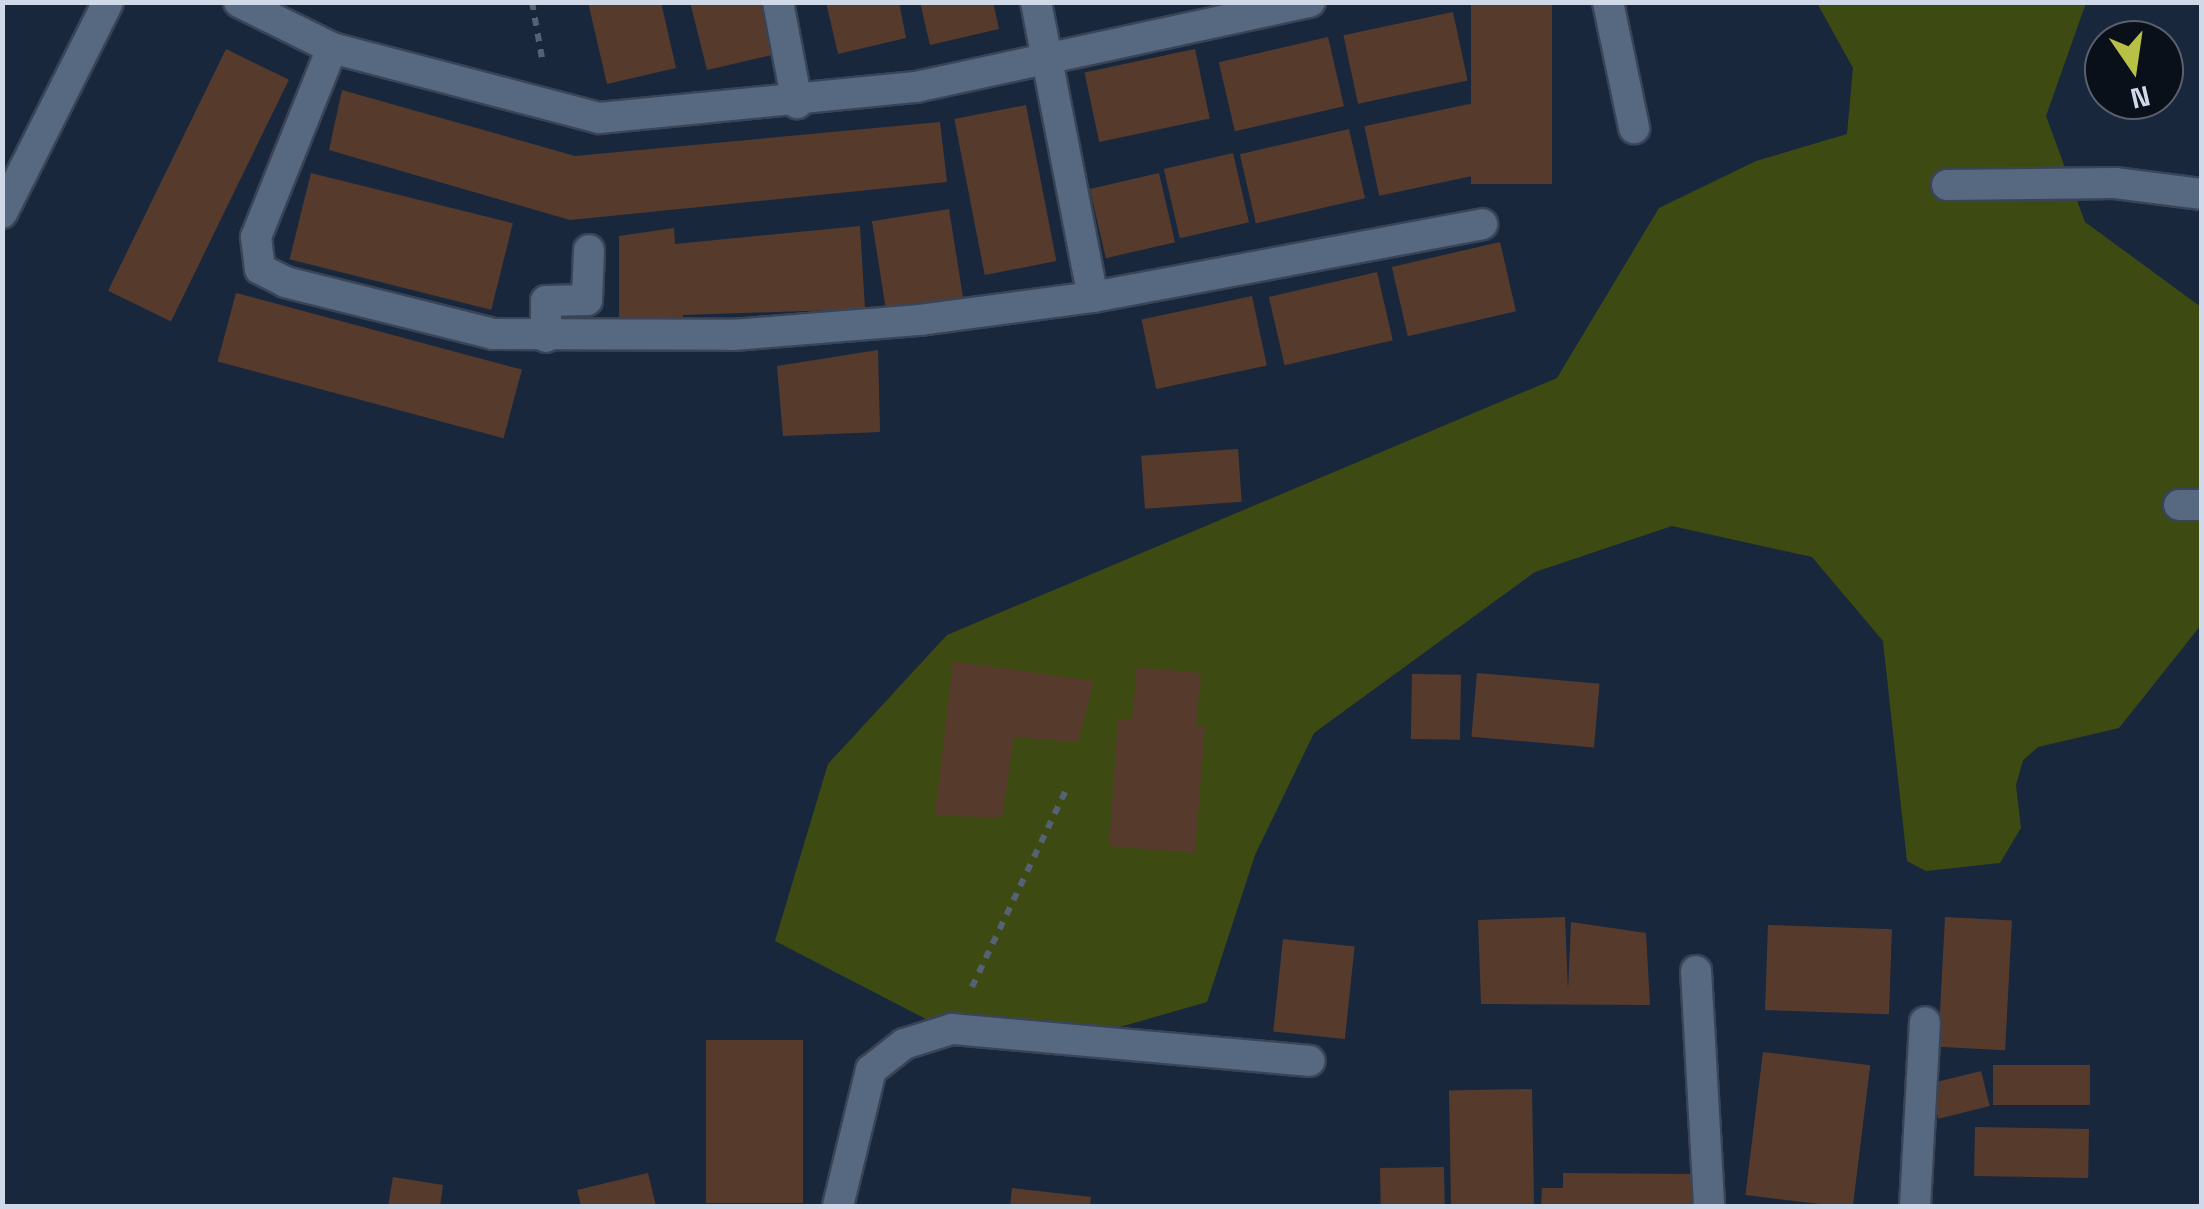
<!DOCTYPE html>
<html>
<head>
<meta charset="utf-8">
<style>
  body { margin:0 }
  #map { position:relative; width:2204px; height:1209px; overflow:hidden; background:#19273d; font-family:"Space Grotesk",sans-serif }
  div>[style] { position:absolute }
  .green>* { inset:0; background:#3d4b12 }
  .building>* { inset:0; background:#563b2d; transform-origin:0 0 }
  .path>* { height:6px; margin-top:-3px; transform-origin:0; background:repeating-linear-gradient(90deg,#556175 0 8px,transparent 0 16px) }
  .roads { filter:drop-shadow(2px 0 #394456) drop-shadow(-2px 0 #394456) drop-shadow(0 2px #394456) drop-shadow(0 -2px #394456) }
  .minor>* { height:30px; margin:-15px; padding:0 15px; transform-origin:15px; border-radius:15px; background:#576881 }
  span { translate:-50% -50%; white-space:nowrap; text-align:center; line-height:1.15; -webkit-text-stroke:8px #0a101a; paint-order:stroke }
  .frame { position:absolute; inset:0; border:5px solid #d0d9e8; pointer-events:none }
  .north { position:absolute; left:2084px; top:20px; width:100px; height:100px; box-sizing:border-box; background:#0a101a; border:2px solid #59606c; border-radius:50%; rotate:167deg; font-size:28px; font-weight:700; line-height:40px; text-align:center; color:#d0d9e8 }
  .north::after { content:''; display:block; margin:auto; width:35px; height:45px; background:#b8c146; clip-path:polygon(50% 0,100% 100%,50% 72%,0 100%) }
</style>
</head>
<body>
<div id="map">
  <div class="green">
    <div style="clip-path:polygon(1817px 3px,2086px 3px,2046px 116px,2085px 222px,2201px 307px,2201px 625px,2119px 728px,2038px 747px,2023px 760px,2016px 785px,2021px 828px,2000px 863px,1926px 871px,1907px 861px,1883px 641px,1812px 557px,1672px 526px,1535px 572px,1314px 733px,1255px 855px,1207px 1002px,1085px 1037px,926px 1019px,775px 941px,828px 764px,947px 635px,1557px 378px,1659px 208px,1756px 161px,1847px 134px,1853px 68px)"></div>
  </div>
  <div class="building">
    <div style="clip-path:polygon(588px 2px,661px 2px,676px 68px,607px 84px)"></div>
    <div style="clip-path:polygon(690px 2px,763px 2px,776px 54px,707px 70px)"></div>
    <div style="clip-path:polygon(826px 2px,899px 2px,906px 38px,838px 54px)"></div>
    <div style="clip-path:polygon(920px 2px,993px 2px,999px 29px,930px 45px)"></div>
    <div style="left:1471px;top:2px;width:81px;height:182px"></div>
    <div style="left:1453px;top:12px;width:70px;height:112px;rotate:78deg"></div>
    <div style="left:1328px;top:37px;width:71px;height:112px;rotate:77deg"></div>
    <div style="left:226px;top:49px;width:70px;height:269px;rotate:26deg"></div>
    <div style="left:1195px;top:49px;width:71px;height:113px;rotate:78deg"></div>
    <div style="clip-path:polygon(342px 90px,575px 156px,940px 122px,947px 182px,570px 220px,329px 150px)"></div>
    <div style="left:1474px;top:103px;width:71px;height:112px;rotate:78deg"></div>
    <div style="left:1026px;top:105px;width:159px;height:73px;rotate:79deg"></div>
    <div style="left:1349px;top:129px;width:71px;height:112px;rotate:77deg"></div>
    <div style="left:1233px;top:153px;width:71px;height:71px;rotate:77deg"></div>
    <div style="left:311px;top:173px;width:208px;height:89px;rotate:14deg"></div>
    <div style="left:1159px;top:173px;width:71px;height:71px;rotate:77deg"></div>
    <div style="left:949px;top:209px;width:89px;height:78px;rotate:81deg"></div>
    <div style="clip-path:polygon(860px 226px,865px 309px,683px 315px,683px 321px,619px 327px,619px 236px,674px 228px,675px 244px)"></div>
    <div style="left:1500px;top:242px;width:71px;height:111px;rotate:77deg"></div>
    <div style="left:1377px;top:272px;width:70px;height:111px;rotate:77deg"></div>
    <div style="left:236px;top:293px;width:296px;height:71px;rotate:15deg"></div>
    <div style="left:1252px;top:296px;width:71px;height:113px;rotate:78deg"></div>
    <div style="clip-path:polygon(878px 350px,880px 432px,783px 436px,777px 366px)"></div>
    <div style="left:1238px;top:449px;width:53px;height:97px;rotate:86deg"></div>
    <div style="clip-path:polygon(953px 661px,1094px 681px,1078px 742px,1014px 737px,1002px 818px,935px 815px)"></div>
    <div style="clip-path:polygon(1137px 667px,1201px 673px,1196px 725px,1205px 727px,1195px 853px,1109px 846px,1118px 720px,1132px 720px)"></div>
    <div style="left:1477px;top:673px;width:123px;height:64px;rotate:5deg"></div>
    <div style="left:1412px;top:674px;width:49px;height:65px;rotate:1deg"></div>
    <div style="clip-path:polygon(1565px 917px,1568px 990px,1571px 922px,1646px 933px,1650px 1005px,1481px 1004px,1478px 920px)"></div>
    <div style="left:1945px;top:917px;width:67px;height:130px;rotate:3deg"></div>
    <div style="left:1768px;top:925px;width:124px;height:85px;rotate:2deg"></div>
    <div style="left:1283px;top:939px;width:72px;height:93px;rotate:6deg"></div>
    <div style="left:803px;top:1040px;width:163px;height:97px;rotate:90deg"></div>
    <div style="left:1763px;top:1052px;width:108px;height:144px;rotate:7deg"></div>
    <div style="left:2090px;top:1065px;width:40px;height:97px;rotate:90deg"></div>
    <div style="left:1981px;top:1071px;width:36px;height:53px;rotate:76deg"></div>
    <div style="left:1532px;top:1089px;width:117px;height:83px;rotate:89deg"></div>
    <div style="left:1975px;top:1127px;width:114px;height:49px;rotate:1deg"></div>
    <div style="left:1444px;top:1167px;width:39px;height:64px;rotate:89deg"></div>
    <div style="clip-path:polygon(648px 1173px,656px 1206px,581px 1206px,577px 1190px)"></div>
    <div style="clip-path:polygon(1563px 1173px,1696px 1174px,1695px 1206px,1541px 1206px,1542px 1188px,1563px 1188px)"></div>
    <div style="clip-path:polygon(393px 1177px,443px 1185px,440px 1206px,388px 1206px)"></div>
    <div style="clip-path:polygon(1012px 1188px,1091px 1197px,1090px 1206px,1010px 1206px)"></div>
  </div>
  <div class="path">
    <div style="left:532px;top:2px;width:57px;rotate:79.9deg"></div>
    <div style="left:972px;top:987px;width:223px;rotate:-64.5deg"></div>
  </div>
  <div class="roads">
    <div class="minor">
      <div style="left:239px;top:2px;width:104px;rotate:26.3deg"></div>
      <div style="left:332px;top:48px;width:276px;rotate:14.7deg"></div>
      <div style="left:599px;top:118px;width:319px;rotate:-5.6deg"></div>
      <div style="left:916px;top:87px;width:403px;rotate:-12.2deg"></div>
      <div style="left:778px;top:2px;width:103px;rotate:79.3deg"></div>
      <div style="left:1036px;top:2px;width:300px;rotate:79.1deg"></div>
      <div style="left:1608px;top:2px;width:129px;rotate:78.3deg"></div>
      <div style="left:332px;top:48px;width:204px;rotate:111.9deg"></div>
      <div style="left:256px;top:237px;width:32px;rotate:83deg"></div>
      <div style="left:260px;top:269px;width:28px;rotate:27deg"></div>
      <div style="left:285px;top:282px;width:214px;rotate:14deg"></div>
      <div style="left:493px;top:334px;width:240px;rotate:0.2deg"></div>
      <div style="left:733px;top:335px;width:188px;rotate:-4.6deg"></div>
      <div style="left:920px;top:320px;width:175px;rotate:-7.6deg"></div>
      <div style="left:1093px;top:297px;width:396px;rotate:-10.6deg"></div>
      <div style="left:1947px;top:185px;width:168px;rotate:-0.7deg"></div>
      <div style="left:2115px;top:183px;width:88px;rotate:7.2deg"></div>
      <div style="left:2px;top:213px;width:236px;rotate:-63.3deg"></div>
      <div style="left:546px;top:337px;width:36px;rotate:-90deg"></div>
      <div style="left:546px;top:301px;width:41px;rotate:-1.4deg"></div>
      <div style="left:587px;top:300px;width:50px;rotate:-87.7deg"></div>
      <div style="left:2179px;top:505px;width:23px"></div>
      <div style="left:1696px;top:971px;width:235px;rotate:86.8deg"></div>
      <div style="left:838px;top:1206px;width:140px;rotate:-76.4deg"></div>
      <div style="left:871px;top:1070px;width:42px;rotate:-38.2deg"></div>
      <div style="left:904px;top:1044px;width:50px;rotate:-17.4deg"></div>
      <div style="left:952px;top:1029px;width:359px;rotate:5.1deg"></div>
      <div style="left:1915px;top:1206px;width:184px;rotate:-86.9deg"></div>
    </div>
  </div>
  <div class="frame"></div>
  <div class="north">N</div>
</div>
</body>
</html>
